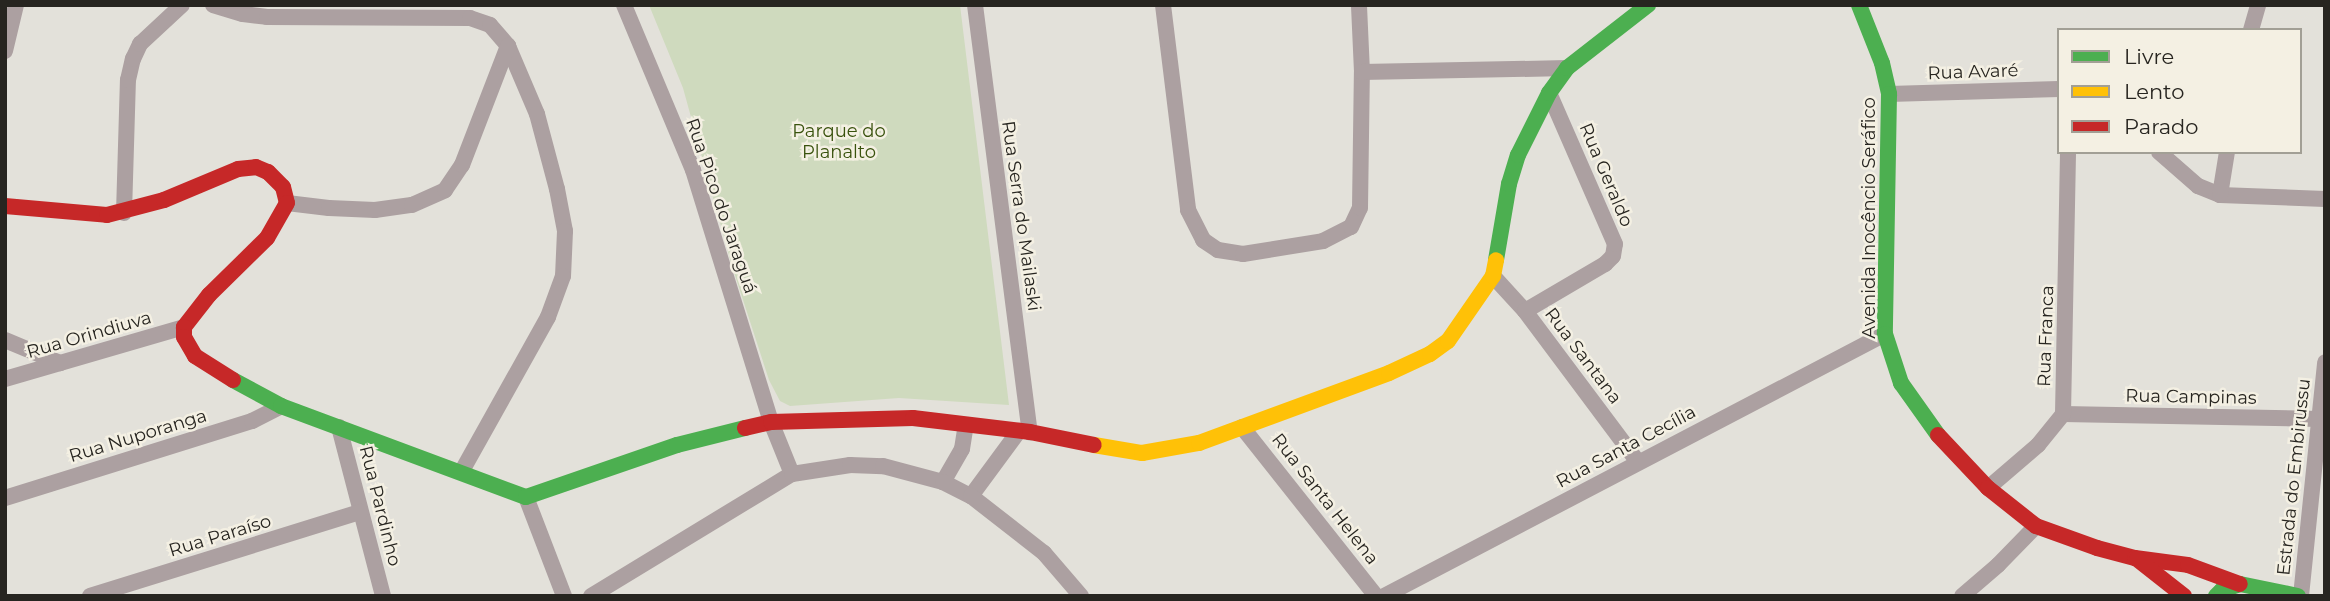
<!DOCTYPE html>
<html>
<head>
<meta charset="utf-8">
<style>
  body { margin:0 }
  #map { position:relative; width:2330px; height:601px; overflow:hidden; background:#e3e1da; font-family:Montserrat,sans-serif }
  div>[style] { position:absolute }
  .green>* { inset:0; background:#cfdabe }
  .street>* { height:16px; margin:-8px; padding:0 8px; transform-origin:8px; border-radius:8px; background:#aca0a1 }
  .fast>* { height:16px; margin:-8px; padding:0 8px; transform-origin:8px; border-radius:8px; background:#4caf50 }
  .slow>* { height:16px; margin:-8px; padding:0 8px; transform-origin:8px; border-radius:8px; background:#ffc107 }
  .jam>* { height:16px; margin:-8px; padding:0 8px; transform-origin:8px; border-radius:8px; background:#c62828 }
  span { translate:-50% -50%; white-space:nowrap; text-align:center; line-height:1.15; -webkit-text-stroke:5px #f4f0e3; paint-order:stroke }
  .street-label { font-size:18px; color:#272520 }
  .park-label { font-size:18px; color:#39520d }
  .frame { position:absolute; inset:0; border:7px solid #272520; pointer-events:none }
  .legend { position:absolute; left:2057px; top:28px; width:245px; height:126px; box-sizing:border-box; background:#f4f0e3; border:2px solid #a29f95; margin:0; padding:9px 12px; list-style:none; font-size:21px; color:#272520 }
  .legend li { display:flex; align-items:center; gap:14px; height:35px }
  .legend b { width:35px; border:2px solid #a29f95 }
</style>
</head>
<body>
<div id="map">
  <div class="green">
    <div style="clip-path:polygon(649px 5px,960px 5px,1009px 405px,899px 398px,790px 406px,780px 401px,769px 380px,732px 266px,683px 88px)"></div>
  </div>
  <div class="street">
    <div style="left:213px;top:5px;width:31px;rotate:17deg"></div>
    <div style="left:243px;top:14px;width:24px;rotate:7deg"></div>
    <div style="left:267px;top:17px;width:203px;rotate:0.3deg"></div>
    <div style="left:470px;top:18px;width:21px;rotate:19deg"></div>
    <div style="left:490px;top:25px;width:28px;rotate:49deg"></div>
    <div style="left:508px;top:46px;width:74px;rotate:66.9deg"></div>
    <div style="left:537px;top:114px;width:78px;rotate:75.1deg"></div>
    <div style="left:557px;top:189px;width:43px;rotate:79.2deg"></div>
    <div style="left:565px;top:231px;width:45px;rotate:92.5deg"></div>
    <div style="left:563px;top:276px;width:44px;rotate:110.1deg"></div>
    <div style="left:548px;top:317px;width:176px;rotate:119.2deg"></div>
    <div style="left:624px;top:5px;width:179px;rotate:67.3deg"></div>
    <div style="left:693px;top:170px;width:264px;rotate:72.8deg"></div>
    <div style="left:771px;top:422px;width:56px;rotate:68deg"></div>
    <div style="left:975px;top:5px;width:431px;rotate:82.7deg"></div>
    <div style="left:1163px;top:5px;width:207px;rotate:83deg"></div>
    <div style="left:1188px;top:210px;width:34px;rotate:63deg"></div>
    <div style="left:1203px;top:240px;width:18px;rotate:34deg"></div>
    <div style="left:1218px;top:250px;width:25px;rotate:9deg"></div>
    <div style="left:1243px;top:254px;width:81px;rotate:-9.2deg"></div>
    <div style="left:1323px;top:241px;width:31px;rotate:-27deg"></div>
    <div style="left:1351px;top:227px;width:21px;rotate:-65deg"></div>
    <div style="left:1360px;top:208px;width:136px;rotate:-89.2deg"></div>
    <div style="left:1362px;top:72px;width:67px;rotate:-92.6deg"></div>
    <div style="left:2251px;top:30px;width:26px;rotate:-74deg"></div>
    <div style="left:5px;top:51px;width:47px;rotate:-76.6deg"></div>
    <div style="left:1362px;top:72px;width:205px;rotate:-1.1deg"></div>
    <div style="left:1889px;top:94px;width:170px;rotate:-1.7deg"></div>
    <div style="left:2159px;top:152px;width:52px;rotate:41.1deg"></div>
    <div style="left:2198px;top:186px;width:24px;rotate:22deg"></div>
    <div style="left:2220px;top:195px;width:105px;rotate:2.2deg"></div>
    <div style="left:2220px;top:195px;width:44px;rotate:-80.8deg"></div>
    <div style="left:287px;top:203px;width:42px;rotate:6.8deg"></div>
    <div style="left:329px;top:208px;width:46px;rotate:2.5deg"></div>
    <div style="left:375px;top:210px;width:37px;rotate:-8deg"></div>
    <div style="left:412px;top:205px;width:36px;rotate:-24deg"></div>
    <div style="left:445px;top:190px;width:30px;rotate:-56deg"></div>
    <div style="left:462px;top:165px;width:128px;rotate:-68.9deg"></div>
    <div style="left:124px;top:213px;width:133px;rotate:-88.3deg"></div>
    <div style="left:128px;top:80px;width:22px;rotate:-77deg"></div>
    <div style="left:133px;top:59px;width:17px;rotate:-65deg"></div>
    <div style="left:140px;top:44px;width:57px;rotate:-42.9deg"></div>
    <div style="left:1493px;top:276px;width:47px;rotate:47.6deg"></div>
    <div style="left:1525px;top:311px;width:189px;rotate:53.2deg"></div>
    <div style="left:1525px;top:311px;width:93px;rotate:-30.4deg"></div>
    <div style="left:1605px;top:264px;width:11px;rotate:-45deg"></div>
    <div style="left:1613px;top:256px;width:12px;rotate:-81deg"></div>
    <div style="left:1615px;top:244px;width:165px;rotate:-113.6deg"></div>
    <div style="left:5px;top:340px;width:60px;rotate:22.7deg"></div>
    <div style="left:5px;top:379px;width:186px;rotate:-16.2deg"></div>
    <div style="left:2063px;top:414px;width:257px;rotate:1.1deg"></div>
    <div style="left:339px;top:427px;width:175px;rotate:75.4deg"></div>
    <div style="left:1242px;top:427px;width:216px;rotate:51.6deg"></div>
    <div style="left:943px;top:482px;width:38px;rotate:-60deg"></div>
    <div style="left:962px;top:449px;width:24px;rotate:-81deg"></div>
    <div style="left:1988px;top:488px;width:66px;rotate:-40.7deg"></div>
    <div style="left:2038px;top:445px;width:40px;rotate:-51deg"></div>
    <div style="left:2063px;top:414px;width:262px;rotate:-88.9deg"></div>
    <div style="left:971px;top:496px;width:81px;rotate:-53.6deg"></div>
    <div style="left:526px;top:497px;width:106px;rotate:69deg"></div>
    <div style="left:5px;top:498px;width:259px;rotate:-17.3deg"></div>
    <div style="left:252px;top:421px;width:33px;rotate:-27deg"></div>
    <div style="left:90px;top:596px;width:283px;rotate:-17.3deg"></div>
    <div style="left:591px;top:596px;width:235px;rotate:-31.3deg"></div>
    <div style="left:792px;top:474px;width:59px;rotate:-8.8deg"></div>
    <div style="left:850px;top:465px;width:33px;rotate:2deg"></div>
    <div style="left:883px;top:466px;width:62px;rotate:14.9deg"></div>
    <div style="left:943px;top:482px;width:31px;rotate:27deg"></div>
    <div style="left:971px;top:496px;width:93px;rotate:38deg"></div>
    <div style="left:1044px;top:553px;width:57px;rotate:49.3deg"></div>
    <div style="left:1384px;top:596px;width:565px;rotate:-27.61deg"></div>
    <div style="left:1962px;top:596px;width:48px;rotate:-40.7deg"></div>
    <div style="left:1998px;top:565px;width:54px;rotate:-45.7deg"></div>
    <div style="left:2301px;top:596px;width:235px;rotate:-84.1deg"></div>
  </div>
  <div class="fast">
    <div style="left:1859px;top:5px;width:62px;rotate:68.4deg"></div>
    <div style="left:1882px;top:63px;width:32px;rotate:77deg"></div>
    <div style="left:1889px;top:94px;width:240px;rotate:91deg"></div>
    <div style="left:1885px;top:334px;width:52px;rotate:71.9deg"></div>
    <div style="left:1901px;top:383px;width:64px;rotate:54.6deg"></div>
    <div style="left:1496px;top:260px;width:77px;rotate:-80.3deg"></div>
    <div style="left:1509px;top:184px;width:30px;rotate:-73deg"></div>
    <div style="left:1518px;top:155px;width:69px;rotate:-63.4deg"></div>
    <div style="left:1549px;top:93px;width:31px;rotate:-54deg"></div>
    <div style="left:1567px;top:68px;width:103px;rotate:-37.9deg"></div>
    <div style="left:233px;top:380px;width:55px;rotate:28.4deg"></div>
    <div style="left:281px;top:406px;width:261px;rotate:20.4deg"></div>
    <div style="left:526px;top:497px;width:160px;rotate:-19deg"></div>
    <div style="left:677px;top:445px;width:70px;rotate:-14deg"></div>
    <div style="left:2216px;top:596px;width:8px;rotate:-45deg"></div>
    <div style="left:2222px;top:590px;width:19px;rotate:-18deg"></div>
    <div style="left:2240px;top:584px;width:59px;rotate:11.7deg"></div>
  </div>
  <div class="slow">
    <div style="left:1094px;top:445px;width:49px;rotate:9.5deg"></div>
    <div style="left:1142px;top:453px;width:58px;rotate:-10deg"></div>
    <div style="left:1199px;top:443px;width:202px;rotate:-20.2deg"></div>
    <div style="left:1389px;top:373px;width:45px;rotate:-24.9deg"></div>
    <div style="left:1430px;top:354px;width:22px;rotate:-36deg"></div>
    <div style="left:1448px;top:341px;width:79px;rotate:-55.3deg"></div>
    <div style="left:1493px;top:276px;width:16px;rotate:-79deg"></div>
  </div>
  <div class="jam">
    <div style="left:5px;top:206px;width:102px;rotate:5deg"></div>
    <div style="left:107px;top:215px;width:59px;rotate:-14.7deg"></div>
    <div style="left:164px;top:200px;width:80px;rotate:-22.7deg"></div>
    <div style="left:238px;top:169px;width:18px;rotate:-6deg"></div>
    <div style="left:256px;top:167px;width:13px;rotate:23deg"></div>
    <div style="left:268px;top:172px;width:21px;rotate:45deg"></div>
    <div style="left:283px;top:187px;width:16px;rotate:76deg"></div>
    <div style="left:287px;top:203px;width:40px;rotate:119.7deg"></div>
    <div style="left:267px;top:238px;width:81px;rotate:135.5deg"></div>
    <div style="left:209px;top:295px;width:41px;rotate:128deg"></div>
    <div style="left:184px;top:327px;width:10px;rotate:90deg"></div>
    <div style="left:184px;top:337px;width:22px;rotate:60deg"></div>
    <div style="left:195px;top:356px;width:45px;rotate:32.3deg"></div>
    <div style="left:745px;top:428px;width:27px;rotate:-13deg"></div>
    <div style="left:771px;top:422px;width:142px;rotate:-1.6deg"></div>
    <div style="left:913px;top:418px;width:118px;rotate:6.8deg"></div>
    <div style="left:1030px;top:432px;width:65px;rotate:11.5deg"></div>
    <div style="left:1938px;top:435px;width:73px;rotate:46.7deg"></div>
    <div style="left:1988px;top:488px;width:61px;rotate:38.4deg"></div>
    <div style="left:2036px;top:526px;width:65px;rotate:19.8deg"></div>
    <div style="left:2097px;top:548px;width:39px;rotate:15deg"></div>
    <div style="left:2135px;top:558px;width:53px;rotate:7.5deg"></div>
    <div style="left:2188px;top:565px;width:55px;rotate:20.1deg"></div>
    <div style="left:2137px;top:559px;width:60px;rotate:38.2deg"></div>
  </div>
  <div class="street-label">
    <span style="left:1973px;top:72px;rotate:-2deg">Rua Avaré</span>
    <span style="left:1606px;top:175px;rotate:67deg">Rua Geraldo</span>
    <span style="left:721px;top:206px;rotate:71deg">Rua Pico do Jaraguá</span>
    <span style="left:1021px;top:216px;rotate:82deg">Rua Serra do Mailaski</span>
    <span style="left:1869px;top:218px;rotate:-90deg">Avenida Inocêncio Seráfico</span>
    <span style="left:89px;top:335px;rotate:-16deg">Rua Orindiuva</span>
    <span style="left:2046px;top:336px;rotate:-88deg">Rua Franca</span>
    <span style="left:1583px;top:356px;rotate:53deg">Rua Santana</span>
    <span style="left:2191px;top:397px;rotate:1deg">Rua Campinas</span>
    <span style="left:138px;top:436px;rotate:-17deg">Rua Nuporanga</span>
    <span style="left:1626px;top:447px;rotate:-28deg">Rua Santa Cecília</span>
    <span style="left:2294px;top:477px;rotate:-84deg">Estrada do Embirussu</span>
    <span style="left:1325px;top:499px;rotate:52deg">Rua Santa Helena</span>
    <span style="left:380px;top:506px;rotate:76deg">Rua Pardinho</span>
    <span style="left:220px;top:536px;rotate:-17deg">Rua Paraíso</span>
  </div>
  <div class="park-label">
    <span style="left:839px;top:142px">Parque do<br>Planalto</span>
  </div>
  <div class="frame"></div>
  <ul class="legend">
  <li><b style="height:9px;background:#4caf50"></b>Livre</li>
  <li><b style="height:9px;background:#ffc107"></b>Lento</li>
  <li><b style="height:9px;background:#c62828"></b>Parado</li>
  </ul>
</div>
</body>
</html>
